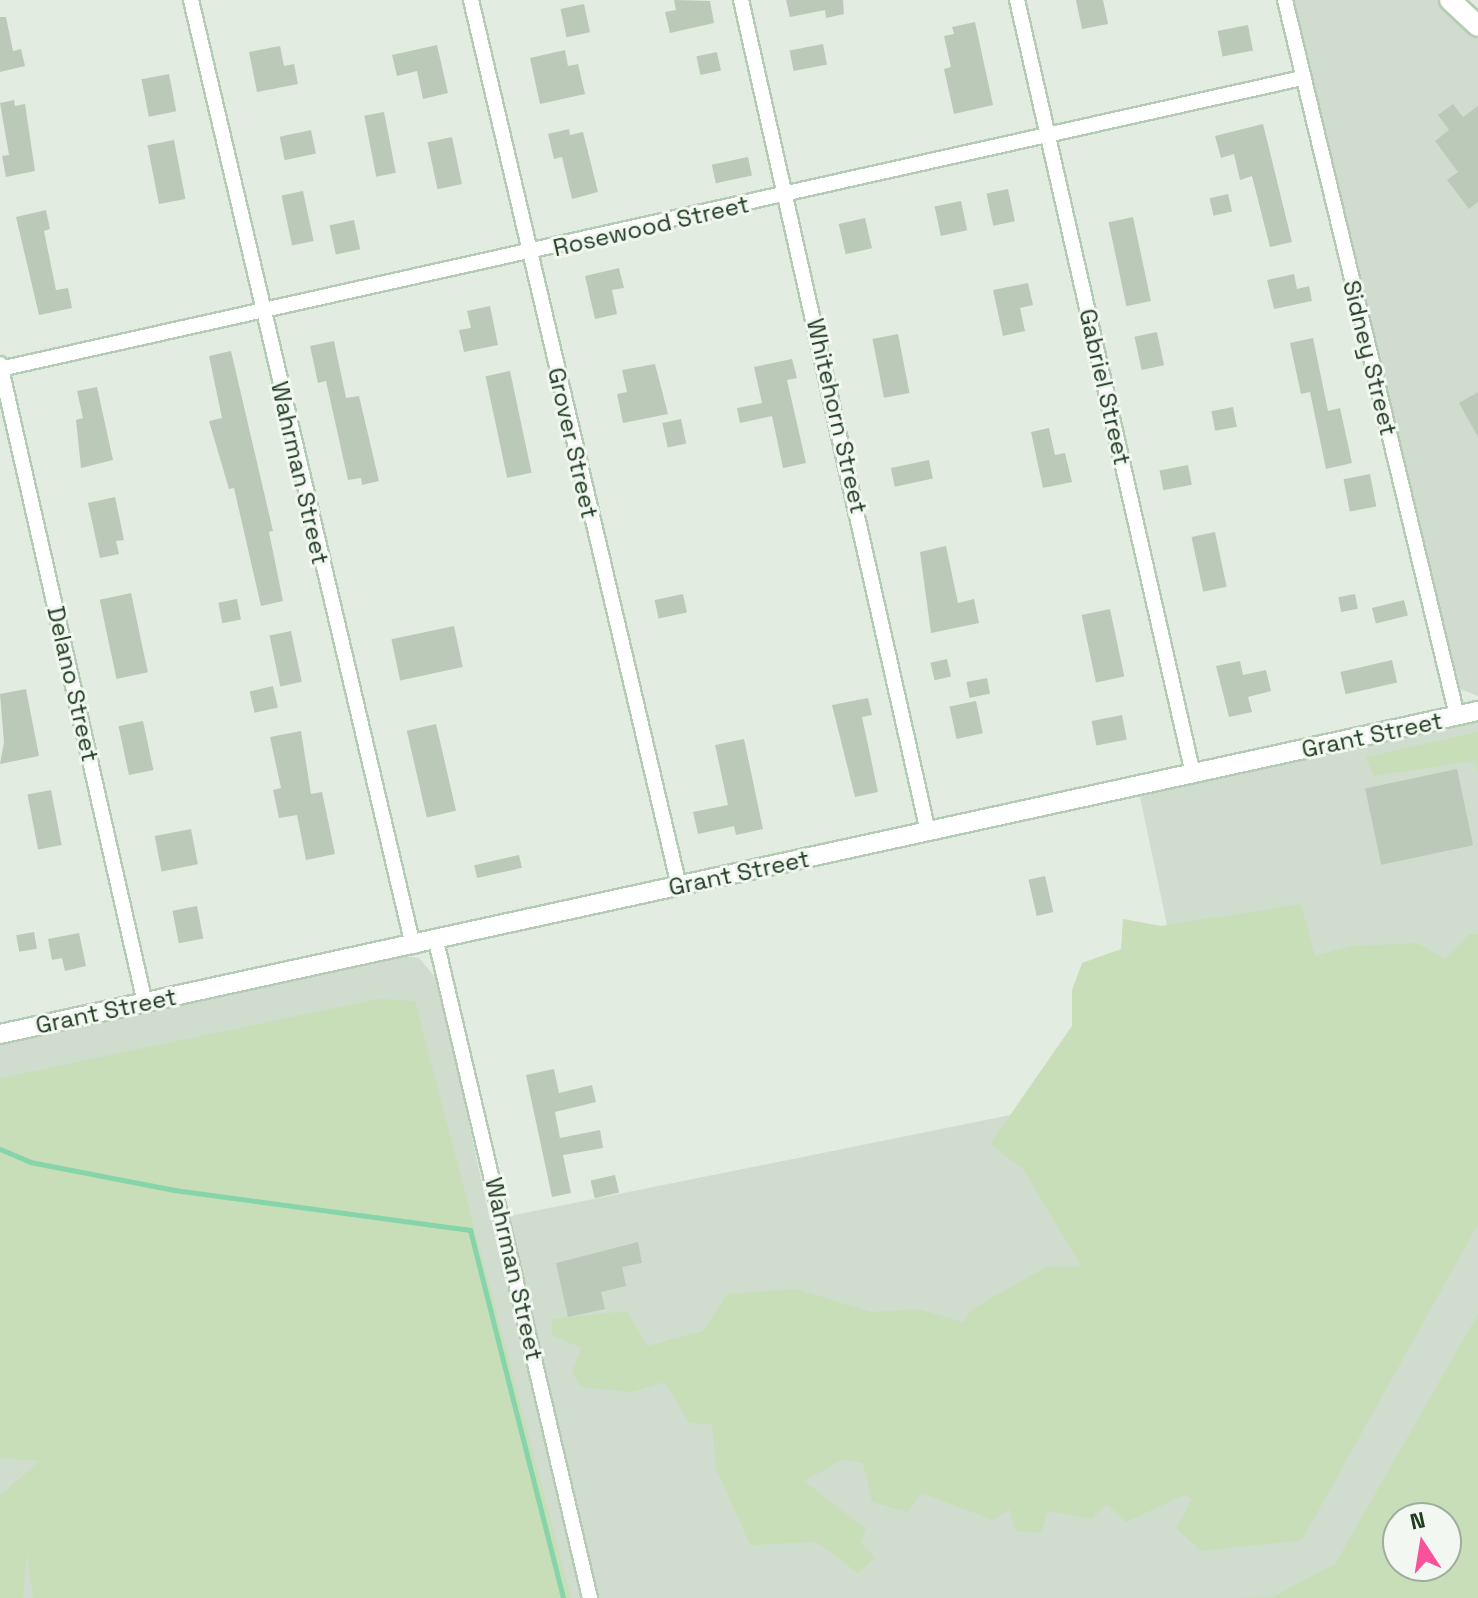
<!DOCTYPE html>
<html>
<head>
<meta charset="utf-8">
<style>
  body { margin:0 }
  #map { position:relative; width:1478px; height:1598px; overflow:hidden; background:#e2ece0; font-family:"Space Grotesk",sans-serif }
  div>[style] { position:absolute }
  .built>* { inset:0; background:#d0dcce }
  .green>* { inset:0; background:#c8deb8 }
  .stream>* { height:5px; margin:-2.5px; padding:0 2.5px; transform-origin:2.5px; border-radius:2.5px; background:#85d4aa }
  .building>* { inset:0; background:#bbcab8; transform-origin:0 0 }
  .roads { filter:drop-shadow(2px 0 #b4ccb3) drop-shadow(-2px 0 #b4ccb3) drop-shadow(0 2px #b4ccb3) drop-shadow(0 -2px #b4ccb3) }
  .minor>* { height:14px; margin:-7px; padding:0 7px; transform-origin:7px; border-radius:7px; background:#fff }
  .tertiary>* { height:18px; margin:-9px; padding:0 9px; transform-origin:9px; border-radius:9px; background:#fff }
  .secondary>* { height:20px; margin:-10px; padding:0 10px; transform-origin:10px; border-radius:10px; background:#fff }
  span { translate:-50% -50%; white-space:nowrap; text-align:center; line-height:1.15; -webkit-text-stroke:6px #f2f8f1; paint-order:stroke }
  .street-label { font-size:24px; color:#203d21 }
  .north { position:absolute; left:1382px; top:1502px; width:80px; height:80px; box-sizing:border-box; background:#f2f8f1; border:2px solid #9ead9e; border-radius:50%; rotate:348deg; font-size:22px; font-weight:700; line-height:32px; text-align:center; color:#203d21 }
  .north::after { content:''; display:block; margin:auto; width:28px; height:36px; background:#f9519c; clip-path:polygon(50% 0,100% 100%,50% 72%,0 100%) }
</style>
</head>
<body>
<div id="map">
  <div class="built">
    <div style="clip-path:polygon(1293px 0,1440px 0,1478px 36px,1478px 696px,1460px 689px)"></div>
    <div style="clip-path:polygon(evenodd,1478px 718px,1478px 1598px,0 1598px,0 1040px,398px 955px,419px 958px,435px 977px,441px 995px,490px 1220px,1199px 1077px,1139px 792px,1478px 718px,1398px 1518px,1446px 1518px,1446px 1566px,1398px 1566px,1398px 1518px)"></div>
  </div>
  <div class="green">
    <div style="clip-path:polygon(1478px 732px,1478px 771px,1475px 761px,1373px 776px,1366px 757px)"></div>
    <div style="clip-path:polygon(1301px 904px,1315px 956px,1352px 946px,1417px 943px,1445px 959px,1470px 934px,1478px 934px,1478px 1224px,1302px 1540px,1201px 1551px,1176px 1528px,1192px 1499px,1184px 1495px,1126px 1522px,1107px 1504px,1092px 1519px,1048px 1511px,1041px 1533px,1016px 1531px,1009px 1509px,993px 1520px,922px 1493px,908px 1512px,872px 1502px,863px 1463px,844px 1459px,804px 1481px,866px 1529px,861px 1543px,875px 1558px,858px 1573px,816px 1542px,750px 1545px,716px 1468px,712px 1425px,688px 1422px,665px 1382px,630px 1392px,581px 1387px,572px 1373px,581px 1348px,552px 1335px,552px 1319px,627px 1311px,647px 1346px,703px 1331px,727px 1294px,796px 1289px,871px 1312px,918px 1309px,963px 1322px,972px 1309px,1046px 1267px,1081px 1266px,1023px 1169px,990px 1144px,1072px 1026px,1072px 990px,1082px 963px,1121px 949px,1123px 919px,1161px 926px)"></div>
    <div style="clip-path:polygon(378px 999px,415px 1001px,571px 1598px,33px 1598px,27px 1552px,23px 1598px,0 1598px,0 1495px,40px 1461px,0 1458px,0 1078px)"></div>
    <div style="clip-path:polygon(evenodd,1478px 1314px,1478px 1598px,1238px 1598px,1272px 1597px,1335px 1564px,1478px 1314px,1398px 1518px,1446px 1518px,1446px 1566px,1398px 1566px,1398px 1518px)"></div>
  </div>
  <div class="stream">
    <div style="left:0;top:1149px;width:33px;rotate:23deg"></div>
    <div style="left:30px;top:1162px;width:147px;rotate:11deg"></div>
    <div style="left:174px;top:1190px;width:299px;rotate:7.7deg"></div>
    <div style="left:470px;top:1230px;width:380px;rotate:75.8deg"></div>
  </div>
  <div class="building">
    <div style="clip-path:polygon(674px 0,710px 1px,714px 23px,670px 33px,665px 12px,676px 10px)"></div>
    <div style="clip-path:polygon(786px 0,843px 0,844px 14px,826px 18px,825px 10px,790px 17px)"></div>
    <div style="clip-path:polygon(1076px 0,1103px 0,1108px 24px,1082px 29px)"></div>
    <div style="left:584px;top:4px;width:29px;height:24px;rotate:78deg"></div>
    <div style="clip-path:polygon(0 17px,6px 17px,13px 51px,21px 49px,25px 66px,0 72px)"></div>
    <div style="clip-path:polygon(975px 22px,993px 105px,954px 114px,944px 69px,951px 67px,944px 36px,954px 34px,952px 27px)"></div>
    <div style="left:1248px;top:25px;width:26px;height:31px;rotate:79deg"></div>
    <div style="left:823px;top:44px;width:21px;height:34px;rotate:79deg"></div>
    <div style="clip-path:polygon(437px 45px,448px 93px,423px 99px,417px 71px,397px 76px,392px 55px)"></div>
    <div style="clip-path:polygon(280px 46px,284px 66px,294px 64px,298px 84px,257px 92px,249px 52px)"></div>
    <div style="clip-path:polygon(565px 50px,568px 66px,578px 64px,585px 94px,540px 104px,530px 58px)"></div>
    <div style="left:717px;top:52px;width:19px;height:21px;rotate:78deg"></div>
    <div style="left:169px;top:74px;width:38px;height:28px;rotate:79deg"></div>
    <div style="clip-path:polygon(14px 100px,15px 106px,25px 104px,35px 171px,6px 177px,2px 156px,9px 155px,0 103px)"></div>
    <div style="clip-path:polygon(1453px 104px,1463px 117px,1478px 106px,1478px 202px,1469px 209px,1447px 180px,1458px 172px,1435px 141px,1449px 130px,1438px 115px)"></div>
    <div style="left:384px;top:112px;width:62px;height:20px;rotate:79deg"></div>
    <div style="clip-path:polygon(1263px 124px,1292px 242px,1270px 247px,1252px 176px,1240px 180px,1234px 154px,1221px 158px,1215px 136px)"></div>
    <div style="clip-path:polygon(569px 129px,570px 135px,583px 132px,598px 192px,572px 199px,562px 157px,554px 159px,548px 134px)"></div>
    <div style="left:311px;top:130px;width:24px;height:32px;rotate:78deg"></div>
    <div style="left:452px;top:137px;width:48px;height:25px;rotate:78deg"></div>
    <div style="left:174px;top:140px;width:60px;height:27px;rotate:79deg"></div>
    <div style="left:748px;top:157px;width:19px;height:37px;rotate:78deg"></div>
    <div style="left:1008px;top:189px;width:33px;height:22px;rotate:78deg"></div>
    <div style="left:303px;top:191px;width:51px;height:22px;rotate:78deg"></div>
    <div style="left:1228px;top:194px;width:18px;height:19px;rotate:77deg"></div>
    <div style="left:961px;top:201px;width:30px;height:27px;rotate:78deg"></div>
    <div style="clip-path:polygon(46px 210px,50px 229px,44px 231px,56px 290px,68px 288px,72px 308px,39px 315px,16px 217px)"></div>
    <div style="left:1133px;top:217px;width:86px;height:25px;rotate:78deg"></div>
    <div style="left:865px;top:218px;width:31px;height:27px;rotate:77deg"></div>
    <div style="left:354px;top:220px;width:30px;height:25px;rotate:78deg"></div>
    <div style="clip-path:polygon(619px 268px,624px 288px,612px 290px,617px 314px,595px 319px,585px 276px)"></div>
    <div style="clip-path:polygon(1294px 274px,1297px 289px,1309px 286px,1312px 301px,1274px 309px,1267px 280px)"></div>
    <div style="clip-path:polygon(1028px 283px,1033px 305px,1020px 308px,1025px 331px,1003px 336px,993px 290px)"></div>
    <div style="clip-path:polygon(490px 306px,498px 345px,464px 352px,459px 330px,471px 328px,467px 311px)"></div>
    <div style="left:1157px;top:332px;width:34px;height:23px;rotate:78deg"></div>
    <div style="left:898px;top:334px;width:60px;height:26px;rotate:79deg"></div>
    <div style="clip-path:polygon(1313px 338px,1328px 411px,1340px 408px,1352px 463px,1326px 469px,1310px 392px,1301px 394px,1290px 343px)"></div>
    <div style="clip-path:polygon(334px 341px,346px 398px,359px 396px,379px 481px,362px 485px,361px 478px,348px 480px,326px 381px,318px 383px,310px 346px)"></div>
    <div style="clip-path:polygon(231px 351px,273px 531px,269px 532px,283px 601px,261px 606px,234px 488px,229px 489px,209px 421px,222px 418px,209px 356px)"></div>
    <div style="clip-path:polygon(792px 359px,797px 378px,787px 380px,806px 463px,783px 468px,772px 416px,740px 423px,737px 408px,762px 403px,754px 367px)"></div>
    <div style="clip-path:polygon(655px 364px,668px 414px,623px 423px,617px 394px,627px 392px,622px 370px)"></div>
    <div style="left:510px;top:371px;width:104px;height:25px;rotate:78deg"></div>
    <div style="clip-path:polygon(97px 387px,113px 460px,81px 468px,76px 420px,83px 418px,77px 391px)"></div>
    <div style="clip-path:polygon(1478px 392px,1478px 437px,1459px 403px)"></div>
    <div style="left:1233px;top:407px;width:20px;height:22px;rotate:79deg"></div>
    <div style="left:681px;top:419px;width:25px;height:19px;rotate:78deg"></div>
    <div style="clip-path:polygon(1049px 428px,1055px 455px,1065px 453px,1072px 482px,1043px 488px,1031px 432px)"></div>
    <div style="left:929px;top:460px;width:19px;height:39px;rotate:78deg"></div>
    <div style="left:1188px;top:465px;width:20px;height:29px;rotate:79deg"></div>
    <div style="left:1370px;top:474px;width:33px;height:27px;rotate:79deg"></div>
    <div style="clip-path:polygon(115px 497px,124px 540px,116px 541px,119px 554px,100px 558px,88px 503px)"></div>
    <div style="left:1215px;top:532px;width:56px;height:24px;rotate:78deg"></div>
    <div style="clip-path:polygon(946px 546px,958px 603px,974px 599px,979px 623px,931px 633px,920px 552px)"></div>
    <div style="left:131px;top:593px;width:81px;height:32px;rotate:78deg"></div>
    <div style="left:683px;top:594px;width:19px;height:29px;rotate:78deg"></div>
    <div style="left:1355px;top:594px;width:15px;height:17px;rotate:79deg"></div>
    <div style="left:237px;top:599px;width:21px;height:19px;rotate:79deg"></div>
    <div style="left:1404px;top:600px;width:16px;height:33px;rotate:76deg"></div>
    <div style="left:1110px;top:609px;width:69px;height:29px;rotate:78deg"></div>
    <div style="left:454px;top:626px;width:42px;height:64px;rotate:78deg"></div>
    <div style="left:291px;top:631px;width:52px;height:22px;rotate:78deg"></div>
    <div style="left:947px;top:659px;width:18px;height:17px;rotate:77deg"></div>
    <div style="left:1392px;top:660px;width:23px;height:53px;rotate:77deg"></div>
    <div style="clip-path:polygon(1240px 661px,1243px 675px,1266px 670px,1271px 691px,1248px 697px,1252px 712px,1229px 717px,1216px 666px)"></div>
    <div style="left:987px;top:678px;width:16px;height:21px;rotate:79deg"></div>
    <div style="left:273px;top:686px;width:22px;height:24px;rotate:77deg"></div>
    <div style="clip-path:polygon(26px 689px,39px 756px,0 764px,4px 742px,0 694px)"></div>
    <div style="clip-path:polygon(868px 698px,872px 715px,862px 717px,878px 792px,855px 797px,832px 705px)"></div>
    <div style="left:976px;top:701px;width:33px;height:27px;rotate:78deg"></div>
    <div style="left:1122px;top:715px;width:25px;height:31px;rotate:79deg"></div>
    <div style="left:143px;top:721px;width:50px;height:25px;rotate:78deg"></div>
    <div style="left:436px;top:724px;width:89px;height:30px;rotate:77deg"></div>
    <div style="clip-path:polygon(301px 731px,311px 794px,322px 792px,335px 854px,306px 860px,297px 815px,279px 818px,273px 790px,281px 788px,270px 737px)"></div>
    <div style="clip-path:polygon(744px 739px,763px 829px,736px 835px,734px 826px,698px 834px,693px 812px,728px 805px,715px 745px)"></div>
    <div style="left:1457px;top:769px;width:78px;height:94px;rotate:78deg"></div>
    <div style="left:51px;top:790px;width:56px;height:24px;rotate:79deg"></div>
    <div style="left:191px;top:829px;width:36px;height:37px;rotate:79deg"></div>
    <div style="left:519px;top:855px;width:13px;height:46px;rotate:77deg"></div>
    <div style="left:1045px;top:876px;width:37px;height:17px;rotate:77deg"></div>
    <div style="left:197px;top:906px;width:33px;height:25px;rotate:79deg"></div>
    <div style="left:34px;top:932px;width:17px;height:18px;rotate:80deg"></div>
    <div style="clip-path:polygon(79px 933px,86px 966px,65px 971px,62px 958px,52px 960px,48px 939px)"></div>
    <div style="clip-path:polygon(554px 1069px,559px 1093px,592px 1085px,596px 1102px,555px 1112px,560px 1138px,600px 1130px,603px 1148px,563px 1155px,571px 1193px,552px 1197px,526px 1075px)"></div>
    <div style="left:615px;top:1175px;width:18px;height:25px;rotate:77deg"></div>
    <div style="clip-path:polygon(638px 1242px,642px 1263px,622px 1267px,626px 1286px,601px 1292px,605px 1309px,568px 1317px,556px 1263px)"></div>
  </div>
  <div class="roads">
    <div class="minor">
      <div style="left:191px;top:0;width:972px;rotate:76.79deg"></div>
      <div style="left:471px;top:0;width:910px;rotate:76.79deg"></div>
      <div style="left:741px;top:0;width:853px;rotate:77.33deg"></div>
      <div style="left:1017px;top:0;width:794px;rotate:77.19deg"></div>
      <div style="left:1285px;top:0;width:736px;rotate:76.49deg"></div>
      <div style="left:0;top:364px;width:655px;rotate:77.22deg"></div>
      <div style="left:0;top:369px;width:1334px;rotate:-12.6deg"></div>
      <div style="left:436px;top:941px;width:675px;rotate:76.81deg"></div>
    </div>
    <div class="tertiary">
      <div style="left:0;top:1034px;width:1513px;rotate:-12.33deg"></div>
    </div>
    <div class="secondary">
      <div style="left:1450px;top:0;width:38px;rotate:43deg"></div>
    </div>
  </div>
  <div class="street-label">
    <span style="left:651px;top:226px;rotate:-13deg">Rosewood Street</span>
    <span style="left:1370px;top:358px;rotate:76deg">Sidney Street</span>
    <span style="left:1105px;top:387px;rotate:77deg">Gabriel Street</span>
    <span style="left:837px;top:416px;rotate:77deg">Whitehorn Street</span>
    <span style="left:573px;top:443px;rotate:77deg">Grover Street</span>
    <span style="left:300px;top:473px;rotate:77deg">Wahrman Street</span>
    <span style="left:73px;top:684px;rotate:77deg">Delano Street</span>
    <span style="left:1372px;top:735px;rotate:-12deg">Grant Street</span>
    <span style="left:739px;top:873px;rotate:-12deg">Grant Street</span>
    <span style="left:106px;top:1011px;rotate:-12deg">Grant Street</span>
    <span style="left:514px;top:1269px;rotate:77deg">Wahrman Street</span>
  </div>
  <div class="north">N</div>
</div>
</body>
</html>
